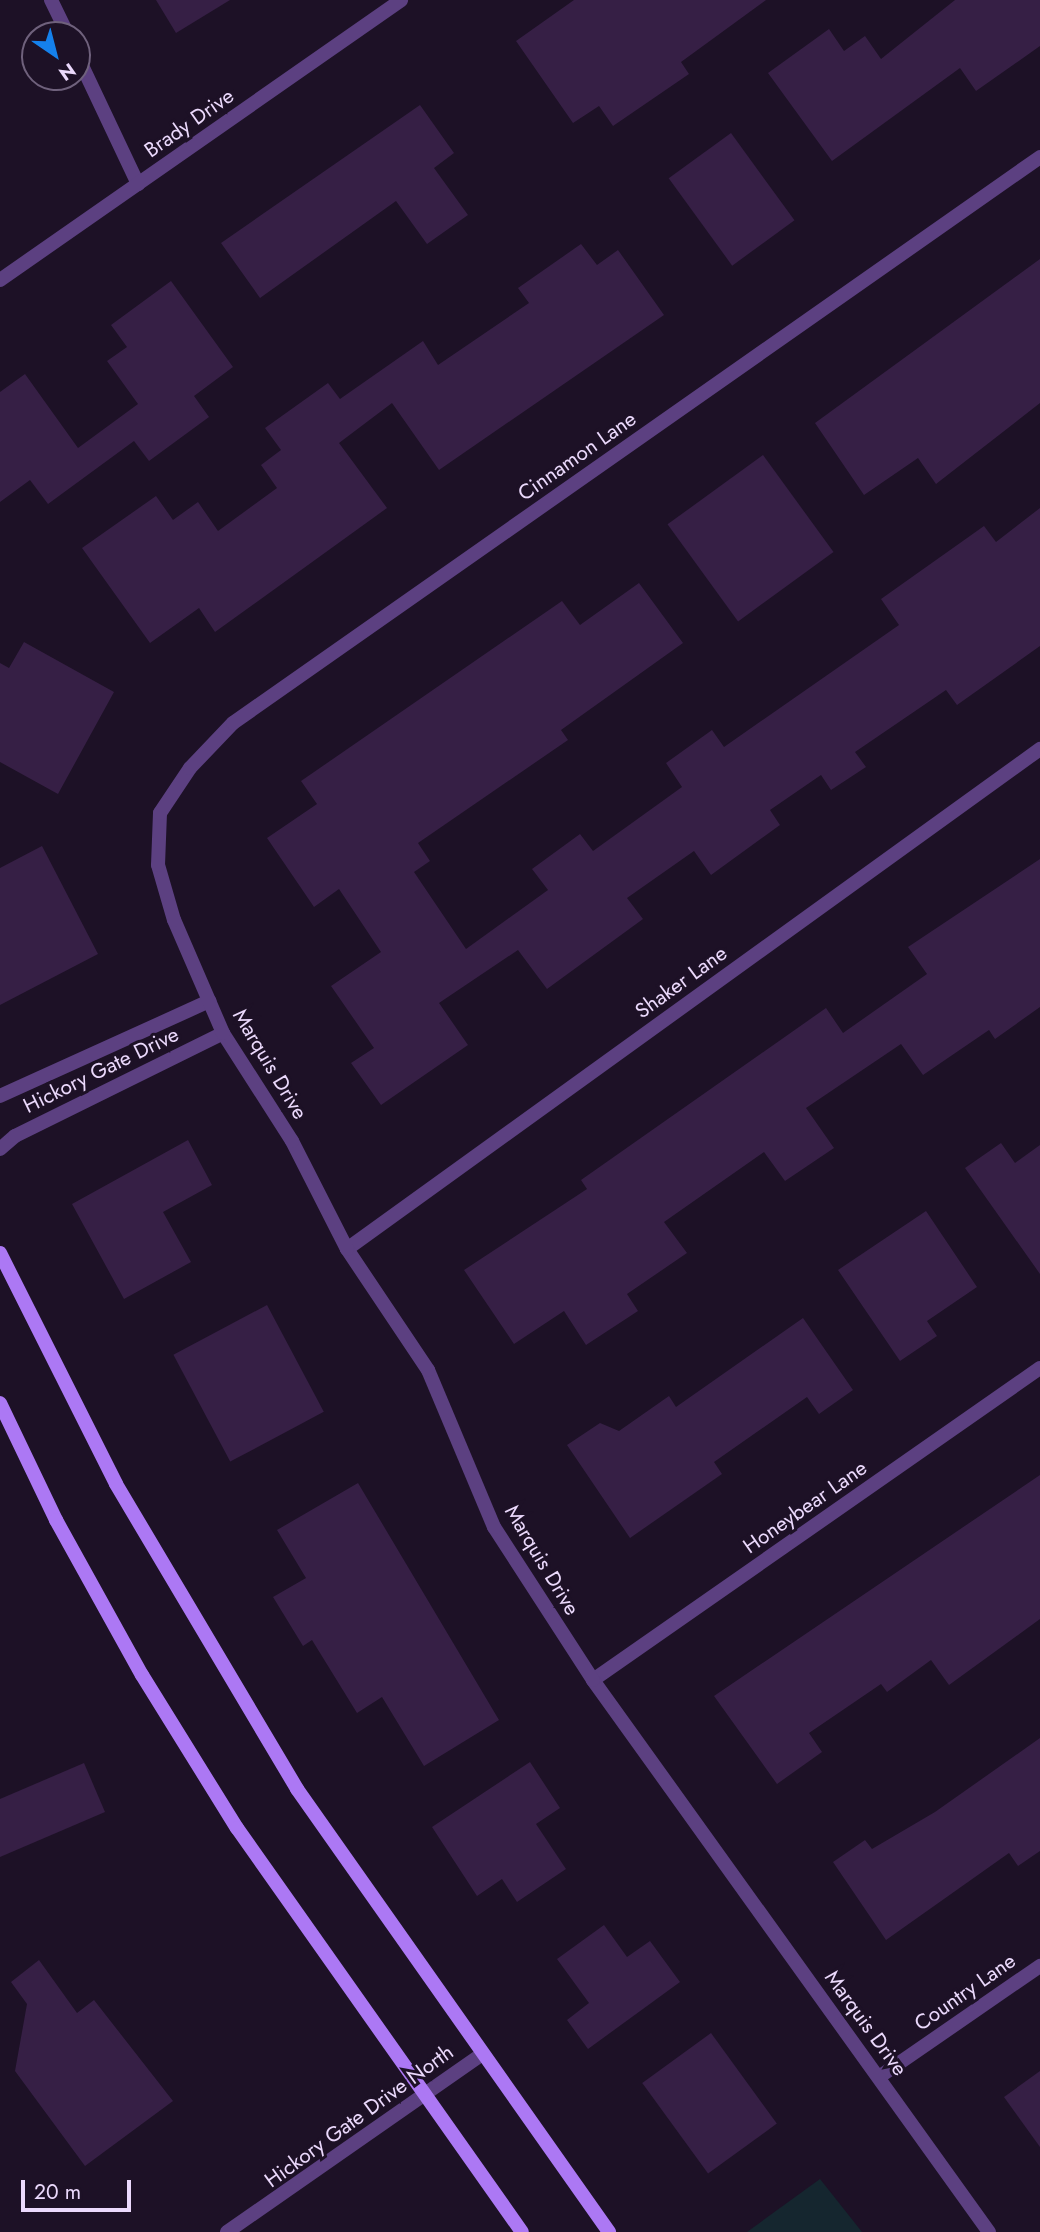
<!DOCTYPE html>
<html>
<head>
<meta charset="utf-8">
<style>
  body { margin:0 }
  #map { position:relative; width:1040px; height:2232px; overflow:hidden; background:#1d1126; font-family:Jost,sans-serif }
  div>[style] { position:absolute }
  .green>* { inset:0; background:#15262f }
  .building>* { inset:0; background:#361f45; transform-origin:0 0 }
  .minor>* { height:14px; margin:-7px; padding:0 7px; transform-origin:7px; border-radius:7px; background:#5c4081 }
  .secondary>* { height:14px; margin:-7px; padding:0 7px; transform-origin:7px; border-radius:7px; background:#ac78f4 }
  span { translate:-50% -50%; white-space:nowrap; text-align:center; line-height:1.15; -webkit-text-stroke:6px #1d1126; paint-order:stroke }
  .street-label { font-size:21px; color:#ebd9fc }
  .north { position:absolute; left:21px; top:21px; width:70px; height:70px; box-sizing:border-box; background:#1d1126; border:2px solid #6f617c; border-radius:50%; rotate:145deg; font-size:19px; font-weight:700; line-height:28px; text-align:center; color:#ebd9fc }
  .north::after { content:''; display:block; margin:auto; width:24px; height:32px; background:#1581ec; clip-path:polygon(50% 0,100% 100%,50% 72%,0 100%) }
  .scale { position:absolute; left:21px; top:2180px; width:110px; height:32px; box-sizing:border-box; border:4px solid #ebd9fc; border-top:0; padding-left:9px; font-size:21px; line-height:24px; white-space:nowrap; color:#ebd9fc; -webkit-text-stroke:5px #1d1126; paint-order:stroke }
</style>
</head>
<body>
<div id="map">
  <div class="green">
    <div style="clip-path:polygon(820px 2179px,862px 2232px,747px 2232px)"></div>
  </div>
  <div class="building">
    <div style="clip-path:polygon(156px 0,230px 0,176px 33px)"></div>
    <div style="clip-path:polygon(574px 0,766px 0,681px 62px,689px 74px,613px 126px,599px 106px,573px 123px,516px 41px)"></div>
    <div style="clip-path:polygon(955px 0,1040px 0,1040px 46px,976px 91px,960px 68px,832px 161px,768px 73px,829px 29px,844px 51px,865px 36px,881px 59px)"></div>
    <div style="clip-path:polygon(420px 105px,454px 153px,434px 168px,468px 215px,427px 244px,396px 201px,260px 298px,221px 243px)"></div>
    <div style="left:731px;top:133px;width:108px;height:77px;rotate:54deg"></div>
    <div style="clip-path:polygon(581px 244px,597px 265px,618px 250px,664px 315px,439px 470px,392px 403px,339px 443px,387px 508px,215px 632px,199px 608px,150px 643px,82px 548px,156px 496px,173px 520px,198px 502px,218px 531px,277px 488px,261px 465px,281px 450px,265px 428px,328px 383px,340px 399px,423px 341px,438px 365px,529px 303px,518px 288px)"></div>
    <div style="clip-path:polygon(1040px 259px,1040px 403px,936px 484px,918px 458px,864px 495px,815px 423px)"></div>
    <div style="clip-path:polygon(171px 281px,233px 367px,194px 396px,209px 417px,149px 461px,134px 441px,48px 504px,30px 480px,0 502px,0 392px,25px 374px,78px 448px,138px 404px,107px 361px,127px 347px,111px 325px)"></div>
    <div style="left:763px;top:455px;width:120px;height:118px;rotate:54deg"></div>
    <div style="clip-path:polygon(1040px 508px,1040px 646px,957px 705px,946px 690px,855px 752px,866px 767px,831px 790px,821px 775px,770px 810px,780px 825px,711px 875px,694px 851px,627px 898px,643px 919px,547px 989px,518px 950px,439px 1003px,468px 1045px,381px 1105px,351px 1063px,374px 1048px,331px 986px,381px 952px,339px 889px,314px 907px,267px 838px,317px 804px,301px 781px,562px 601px,580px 625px,639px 583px,683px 643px,561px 730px,568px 740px,418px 843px,430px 861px,414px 872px,466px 949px,548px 890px,532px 869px,580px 834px,593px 851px,682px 787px,666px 763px,712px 730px,724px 747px,899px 625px,881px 599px,984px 526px,996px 542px)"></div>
    <div style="clip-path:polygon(24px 642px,114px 692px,58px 794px,0 762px,0 663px,9px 668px)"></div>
    <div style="clip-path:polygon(42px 846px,98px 954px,0 1005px,0 868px)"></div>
    <div style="clip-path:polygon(1040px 859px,1040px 1007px,995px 1039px,989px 1030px,923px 1075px,901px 1044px,806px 1108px,834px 1148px,785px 1181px,764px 1152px,664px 1222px,687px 1253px,627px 1294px,638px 1311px,586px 1345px,564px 1311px,514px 1344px,464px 1270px,587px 1189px,581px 1180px,826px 1008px,843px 1033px,927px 974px,908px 947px)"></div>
    <div style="clip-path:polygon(188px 1140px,212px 1185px,163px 1212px,191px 1262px,124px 1299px,72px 1204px)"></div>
    <div style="clip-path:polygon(1001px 1143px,1015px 1163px,1040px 1145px,1040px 1274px,965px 1168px)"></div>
    <div style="clip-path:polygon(926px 1211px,977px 1287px,927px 1321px,937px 1336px,900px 1361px,838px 1270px)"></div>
    <div style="left:267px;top:1305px;width:121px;height:106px;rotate:62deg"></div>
    <div style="clip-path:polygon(803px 1318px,853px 1390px,819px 1414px,807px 1397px,714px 1462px,722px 1474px,630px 1538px,567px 1445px,600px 1423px,619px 1431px,669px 1396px,676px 1407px)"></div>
    <div style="clip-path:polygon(1040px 1475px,1040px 1619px,949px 1685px,931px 1660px,887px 1692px,881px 1684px,809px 1733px,822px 1752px,777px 1784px,714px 1696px)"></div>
    <div style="clip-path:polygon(358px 1483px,499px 1720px,424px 1766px,382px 1697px,357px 1713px,312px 1640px,303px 1646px,273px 1597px,306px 1578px,277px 1530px)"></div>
    <div style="clip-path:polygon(1040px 1738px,1040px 1851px,1018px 1866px,1009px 1853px,886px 1940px,833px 1862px,865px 1840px,872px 1849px,935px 1812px)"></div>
    <div style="clip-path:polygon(530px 1762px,560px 1808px,536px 1824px,566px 1869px,517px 1902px,502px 1879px,477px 1896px,432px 1827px)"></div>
    <div style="clip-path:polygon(84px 1763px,105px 1812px,0 1857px,0 1799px)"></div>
    <div style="clip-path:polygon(604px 1925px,627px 1957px,650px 1941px,680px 1982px,588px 2049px,567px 2020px,589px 2003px,557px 1959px)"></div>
    <div style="clip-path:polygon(39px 1960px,77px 2013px,94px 2000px,173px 2101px,85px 2166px,15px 2071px,27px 2004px,11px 1982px)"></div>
    <div style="left:711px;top:2033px;width:112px;height:85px;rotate:54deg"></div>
    <div style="clip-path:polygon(1040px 2071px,1040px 2147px,1004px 2097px)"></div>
  </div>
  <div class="minor">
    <div style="left:51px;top:0;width:39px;rotate:64deg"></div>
    <div style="left:77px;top:55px;width:143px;rotate:64.7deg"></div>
    <div style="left:0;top:280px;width:489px;rotate:-34.9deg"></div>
    <div style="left:0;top:1096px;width:230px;rotate:-24.4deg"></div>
    <div style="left:0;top:1149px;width:20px;rotate:-41deg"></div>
    <div style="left:15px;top:1136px;width:232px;rotate:-26.3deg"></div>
    <div style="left:347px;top:1249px;width:855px;rotate:-35.81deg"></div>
    <div style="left:593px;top:1680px;width:545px;rotate:-34.91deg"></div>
    <div style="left:879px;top:2077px;width:196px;rotate:-34.6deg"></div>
    <div style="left:227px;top:2232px;width:310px;rotate:-34.9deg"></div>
    <div style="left:989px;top:2232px;width:679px;rotate:-125.66deg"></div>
    <div style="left:593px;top:1680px;width:182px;rotate:-122.9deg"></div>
    <div style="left:494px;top:1527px;width:170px;rotate:-112.8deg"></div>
    <div style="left:428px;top:1370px;width:146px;rotate:-123.8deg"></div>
    <div style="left:347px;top:1249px;width:121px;rotate:-117deg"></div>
    <div style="left:292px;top:1141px;width:128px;rotate:-122.6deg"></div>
    <div style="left:223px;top:1033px;width:123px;rotate:-113.4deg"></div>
    <div style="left:174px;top:920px;width:57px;rotate:-106.2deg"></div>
    <div style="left:158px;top:865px;width:52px;rotate:-87.8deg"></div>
    <div style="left:160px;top:813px;width:54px;rotate:-56.3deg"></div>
    <div style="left:190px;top:768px;width:62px;rotate:-46.3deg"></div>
    <div style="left:233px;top:723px;width:986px;rotate:-35.04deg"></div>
  </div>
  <div class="secondary">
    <div style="left:0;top:1253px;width:258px;rotate:63.3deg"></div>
    <div style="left:116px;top:1484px;width:355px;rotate:59.3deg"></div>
    <div style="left:297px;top:1789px;width:542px;rotate:54.84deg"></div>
    <div style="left:0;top:1403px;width:130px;rotate:64.4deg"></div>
    <div style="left:56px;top:1520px;width:177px;rotate:61deg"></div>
    <div style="left:142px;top:1675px;width:180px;rotate:58.2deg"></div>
    <div style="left:237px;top:1828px;width:494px;rotate:54.8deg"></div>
  </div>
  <div class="street-label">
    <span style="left:189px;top:123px;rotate:-35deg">Brady Drive</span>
    <span style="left:577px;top:456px;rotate:-35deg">Cinnamon Lane</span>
    <span style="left:681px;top:982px;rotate:-36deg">Shaker Lane</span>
    <span style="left:270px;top:1064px;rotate:59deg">Marquis Drive</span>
    <span style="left:101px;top:1070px;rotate:-26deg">Hickory Gate Drive</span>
    <span style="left:805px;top:1507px;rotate:-35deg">Honeybear Lane</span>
    <span style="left:542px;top:1560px;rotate:59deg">Marquis Drive</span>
    <span style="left:965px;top:1992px;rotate:-35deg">Country Lane</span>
    <span style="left:866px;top:2023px;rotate:54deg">Marquis Drive</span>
    <span style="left:359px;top:2116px;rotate:-36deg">Hickory Gate Drive North</span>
  </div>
  <div class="north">N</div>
  <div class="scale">20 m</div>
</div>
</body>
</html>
